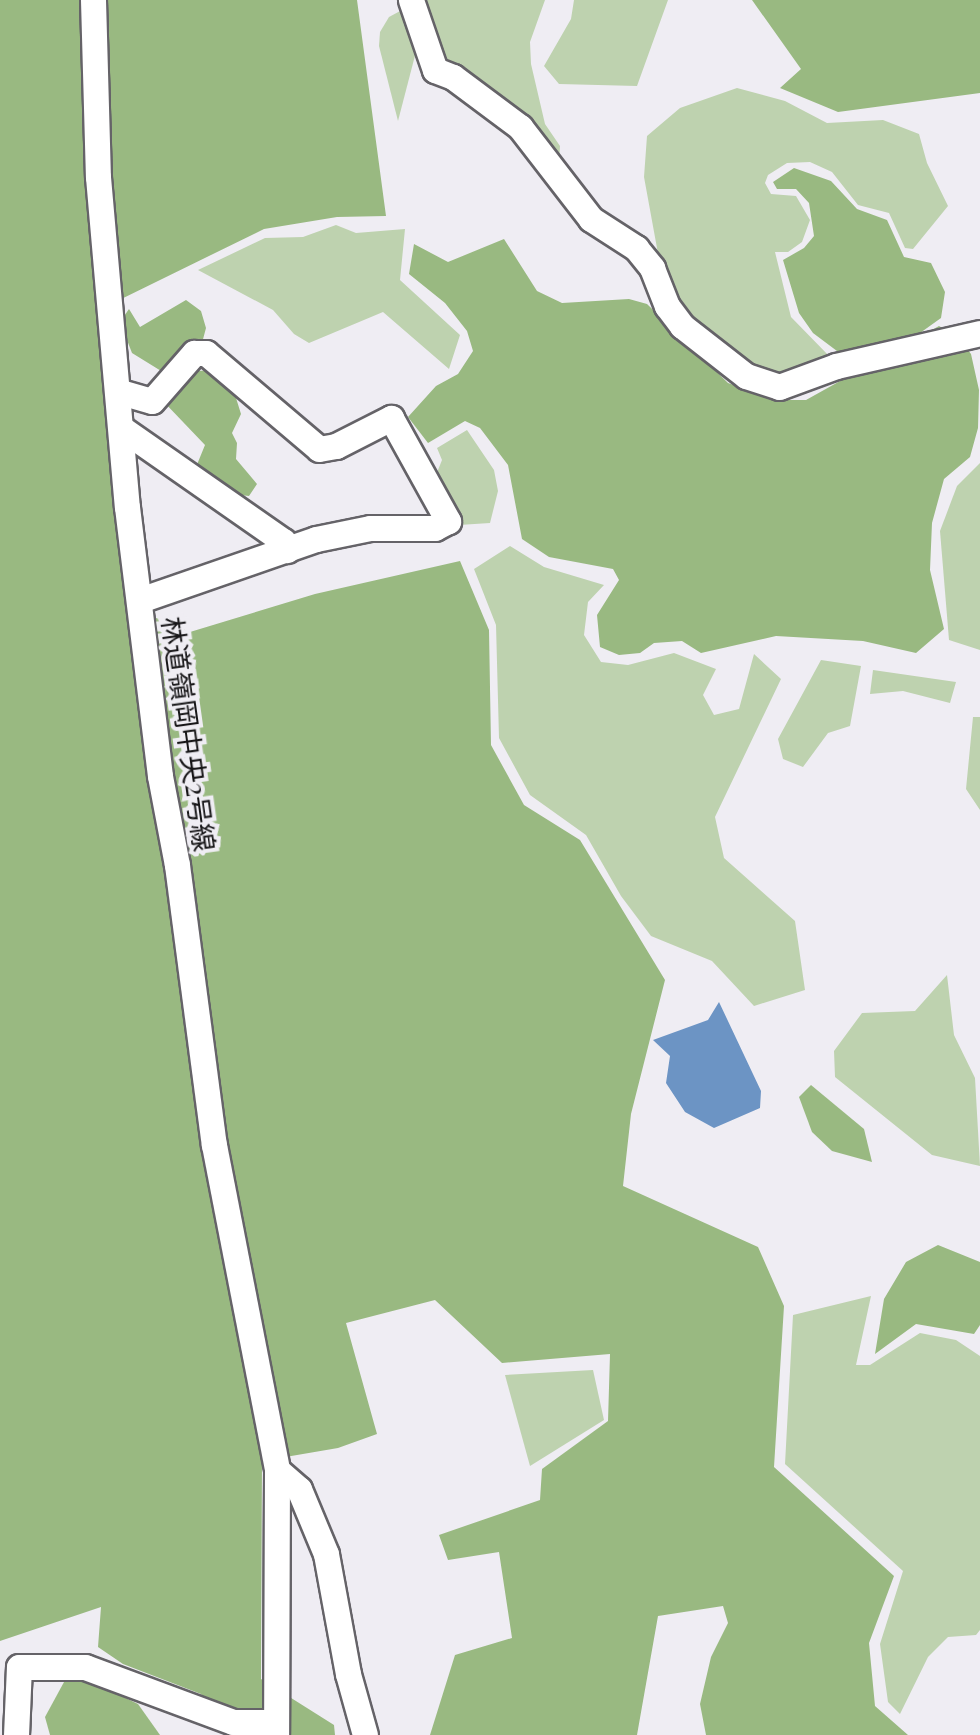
<!DOCTYPE html>
<html>
<head>
<meta charset="utf-8">
<style>
  body { margin:0 }
  #map { position:relative; width:980px; height:1735px; overflow:hidden; background:#efedf3; font-family:"Playfair Display","Noto Sans JP",serif }
  div>[style] { position:absolute }
  .green>* { inset:0; background:#bed2af }
  .forest>* { inset:0; background:#99b981 }
  .water>* { inset:0; background:#6c94c4 }
  .roads { filter:drop-shadow(2px 0 #656368) drop-shadow(-2px 0 #656368) drop-shadow(0 2px #656368) drop-shadow(0 -2px #656368) }
  .minor>* { height:25px; margin:-12.5px; padding:0 12.5px; transform-origin:12.5px; border-radius:12.5px; background:#fff }
  span { translate:-50% -50%; white-space:nowrap; text-align:center; line-height:1.15; -webkit-text-stroke:8px #efedf3; paint-order:stroke }
  .street-label { font-size:28px; color:#171618 }
</style>
</head>
<body>
<div id="map">
  <div class="green">
    <div style="clip-path:polygon(418px 0,545px 0,530px 42px,531px 64px,545px 124px,560px 146px,559px 162px,497px 95px,463px 68px,442px 61px)"></div>
    <div style="clip-path:polygon(574px 0,668px 0,637px 86px,559px 84px,544px 66px,571px 19px)"></div>
    <div style="clip-path:polygon(402px 10px,418px 44px,398px 121px,379px 46px,380px 32px,389px 17px)"></div>
    <div style="clip-path:polygon(737px 88px,785px 101px,827px 123px,883px 120px,919px 134px,927px 163px,948px 206px,913px 249px,905px 248px,889px 213px,858px 205px,832px 172px,810px 162px,787px 163px,768px 175px,765px 183px,771px 194px,796px 196px,810px 220px,802px 242px,788px 252px,775px 252px,791px 317px,831px 358px,808px 370px,767px 377px,681px 314px,661px 270px,644px 177px,647px 136px,680px 108px)"></div>
    <div style="clip-path:polygon(336px 225px,356px 233px,405px 229px,400px 280px,460px 335px,449px 369px,383px 312px,309px 343px,294px 334px,273px 310px,198px 270px,265px 238px,303px 237px)"></div>
    <div style="clip-path:polygon(467px 430px,494px 470px,498px 491px,490px 523px,459px 525px,434px 480px,442px 460px,437px 448px)"></div>
    <div style="clip-path:polygon(980px 463px,980px 650px,949px 640px,940px 531px,957px 486px)"></div>
    <div style="clip-path:polygon(510px 546px,544px 567px,604px 585px,588px 602px,584px 635px,601px 662px,628px 665px,674px 653px,716px 669px,703px 695px,714px 715px,739px 709px,754px 654px,781px 679px,715px 817px,724px 858px,795px 921px,805px 990px,754px 1006px,712px 961px,651px 936px,621px 896px,586px 835px,530px 795px,499px 738px,496px 625px,474px 569px)"></div>
    <div style="clip-path:polygon(821px 660px,861px 666px,850px 726px,828px 733px,803px 767px,783px 759px,778px 739px)"></div>
    <div style="clip-path:polygon(873px 670px,956px 682px,950px 703px,903px 691px,870px 694px)"></div>
    <div style="clip-path:polygon(973px 717px,980px 717px,980px 827px,980px 810px,966px 789px)"></div>
    <div style="clip-path:polygon(947px 975px,954px 1035px,975px 1078px,980px 1166px,932px 1155px,835px 1077px,834px 1051px,862px 1013px,915px 1011px)"></div>
    <div style="clip-path:polygon(871px 1296px,856px 1365px,870px 1365px,920px 1333px,956px 1340px,980px 1356px,980px 1630px,976px 1635px,948px 1637px,928px 1657px,900px 1714px,888px 1702px,880px 1644px,903px 1571px,785px 1464px,793px 1315px)"></div>
    <div style="clip-path:polygon(593px 1370px,604px 1420px,530px 1466px,505px 1375px)"></div>
  </div>
  <div class="forest">
    <div style="clip-path:polygon(0 0,357px 0,386px 216px,337px 217px,264px 229px,105px 307px,137px 610px,190px 632px,315px 594px,460px 561px,489px 630px,491px 745px,524px 805px,580px 840px,665px 980px,631px 1114px,623px 1186px,758px 1247px,784px 1306px,774px 1467px,894px 1576px,869px 1643px,875px 1706px,908px 1735px,706px 1735px,700px 1704px,711px 1657px,728px 1623px,723px 1606px,658px 1616px,637px 1735px,430px 1735px,455px 1655px,512px 1638px,499px 1552px,448px 1560px,439px 1535px,540px 1500px,542px 1469px,608px 1421px,610px 1354px,502px 1363px,435px 1300px,346px 1323px,377px 1434px,338px 1448px,262px 1461px,261px 1679px,334px 1725px,335px 1735px,225px 1735px,201px 1694px,123px 1664px,98px 1647px,101px 1607px,0 1641px)"></div>
    <div style="clip-path:polygon(752px 0,980px 0,980px 93px,838px 112px,780px 88px,801px 69px)"></div>
    <div style="clip-path:polygon(794px 168px,831px 181px,857px 209px,887px 220px,904px 257px,931px 263px,945px 292px,941px 318px,913px 338px,841px 354px,813px 333px,799px 313px,783px 260px,804px 248px,814px 236px,809px 203px,796px 189px,777px 189px,773px 182px)"></div>
    <div style="clip-path:polygon(504px 239px,537px 291px,562px 303px,629px 299px,647px 304px,728px 383px,776px 400px,806px 400px,939px 326px,958px 337px,971px 354px,979px 390px,978px 428px,970px 457px,944px 479px,932px 523px,930px 570px,944px 629px,916px 653px,863px 641px,776px 636px,701px 653px,682px 641px,654px 643px,640px 653px,619px 655px,600px 647px,597px 615px,619px 580px,613px 569px,549px 557px,522px 539px,508px 465px,480px 428px,465px 421px,428px 443px,408px 417px,436px 386px,458px 374px,473px 351px,467px 331px,445px 303px,409px 274px,414px 244px,448px 262px)"></div>
    <div style="clip-path:polygon(186px 300px,201px 311px,206px 328px,202px 343px,166px 374px,132px 353px,120px 322px,129px 309px,140px 327px)"></div>
    <div style="clip-path:polygon(216px 370px,232px 385px,241px 414px,232px 433px,237px 443px,236px 459px,257px 484px,249px 496px,231px 494px,196px 467px,205px 445px,162px 400px,180px 379px,197px 371px)"></div>
    <div style="clip-path:polygon(811px 1085px,864px 1129px,872px 1162px,832px 1151px,812px 1132px,799px 1097px)"></div>
    <div style="clip-path:polygon(938px 1245px,980px 1262px,980px 1325px,974px 1334px,916px 1324px,875px 1354px,884px 1299px,906px 1262px)"></div>
    <div style="clip-path:polygon(70px 1671px,138px 1704px,160px 1735px,50px 1735px,45px 1717px)"></div>
  </div>
  <div class="water">
    <div style="clip-path:polygon(719px 1002px,761px 1091px,760px 1108px,714px 1128px,685px 1112px,666px 1083px,670px 1056px,653px 1040px,708px 1020px)"></div>
  </div>
  <div class="roads">
    <div class="minor">
      <div style="left:93px;top:0;width:177px;rotate:88.4deg"></div>
      <div style="left:98px;top:177px;width:331px;rotate:85deg"></div>
      <div style="left:127px;top:507px;width:271px;rotate:83deg"></div>
      <div style="left:160px;top:776px;width:91px;rotate:79.2deg"></div>
      <div style="left:177px;top:865px;width:282px;rotate:82.5deg"></div>
      <div style="left:214px;top:1145px;width:331px;rotate:79deg"></div>
      <div style="left:277px;top:1470px;width:265px;rotate:90.2deg"></div>
      <div style="left:411px;top:0;width:74px;rotate:71.1deg"></div>
      <div style="left:435px;top:70px;width:19px;rotate:21deg"></div>
      <div style="left:453px;top:77px;width:84px;rotate:36.7deg"></div>
      <div style="left:520px;top:127px;width:116px;rotate:52.3deg"></div>
      <div style="left:591px;top:219px;width:54px;rotate:32.8deg"></div>
      <div style="left:636px;top:248px;width:26px;rotate:51deg"></div>
      <div style="left:652px;top:268px;width:41px;rotate:68.5deg"></div>
      <div style="left:667px;top:306px;width:25px;rotate:53deg"></div>
      <div style="left:682px;top:326px;width:81px;rotate:38deg"></div>
      <div style="left:746px;top:376px;width:35px;rotate:18deg"></div>
      <div style="left:779px;top:387px;width:61px;rotate:-20.2deg"></div>
      <div style="left:836px;top:366px;width:148px;rotate:-12.9deg"></div>
      <div style="left:117px;top:391px;width:36px;rotate:16deg"></div>
      <div style="left:152px;top:401px;width:64px;rotate:-48.8deg"></div>
      <div style="left:194px;top:353px;width:12px"></div>
      <div style="left:206px;top:353px;width:148px;rotate:40.3deg"></div>
      <div style="left:319px;top:449px;width:17px;rotate:-10deg"></div>
      <div style="left:336px;top:446px;width:62px;rotate:-27deg"></div>
      <div style="left:391px;top:418px;width:118px;rotate:61deg"></div>
      <div style="left:448px;top:521px;width:15px;rotate:152deg"></div>
      <div style="left:435px;top:528px;width:65px;rotate:180deg"></div>
      <div style="left:370px;top:528px;width:55px;rotate:168.5deg"></div>
      <div style="left:316px;top:539px;width:186px;rotate:160.9deg"></div>
      <div style="left:121px;top:428px;width:198px;rotate:34.9deg"></div>
      <div style="left:283px;top:541px;width:10px;rotate:66deg"></div>
      <div style="left:277px;top:1470px;width:29px;rotate:41deg"></div>
      <div style="left:299px;top:1489px;width:70px;rotate:67.4deg"></div>
      <div style="left:326px;top:1554px;width:122px;rotate:79.6deg"></div>
      <div style="left:348px;top:1674px;width:63px;rotate:74.4deg"></div>
      <div style="left:16px;top:1735px;width:68px;rotate:-87.5deg"></div>
      <div style="left:19px;top:1667px;width:66px"></div>
      <div style="left:85px;top:1667px;width:158px;rotate:20.4deg"></div>
      <div style="left:233px;top:1722px;width:43px"></div>
    </div>
  </div>
  <div class="street-label">
    <span style="left:189px;top:734px;rotate:82deg">林道嶺岡中央2号線</span>
  </div>
</div>
</body>
</html>
